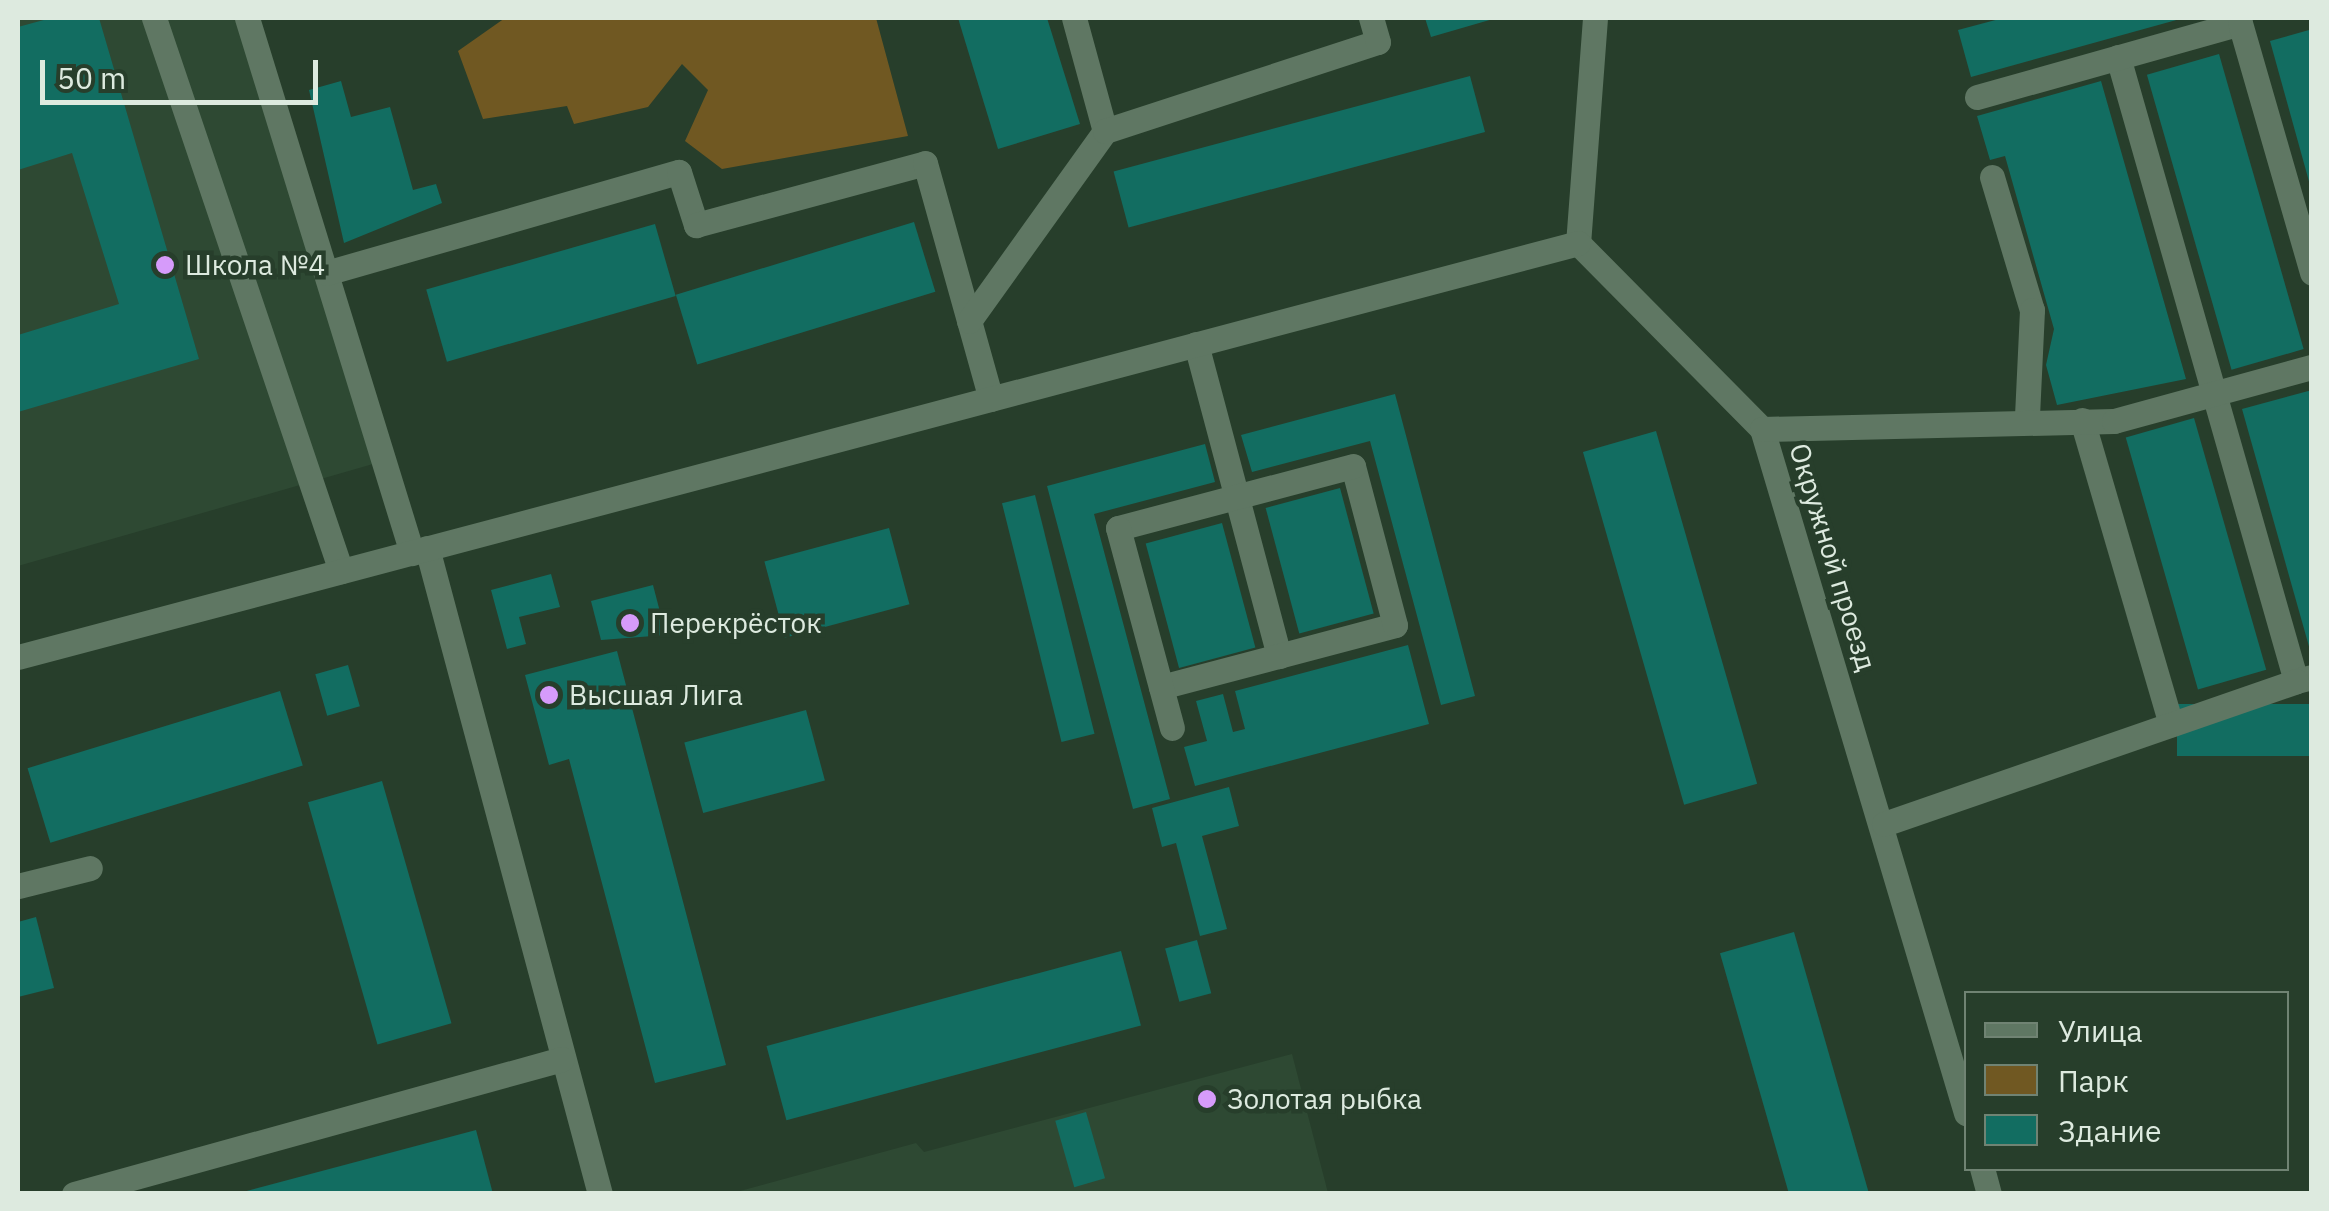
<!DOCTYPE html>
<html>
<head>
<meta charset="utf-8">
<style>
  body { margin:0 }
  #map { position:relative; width:2329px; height:1211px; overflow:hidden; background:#273e2b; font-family:"IBM Plex Sans",sans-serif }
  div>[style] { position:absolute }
  .built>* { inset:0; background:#2e4933 }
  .green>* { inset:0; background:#705822 }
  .building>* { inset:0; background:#126d61; transform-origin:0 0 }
  .minor>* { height:25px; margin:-12.5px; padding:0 12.5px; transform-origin:12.5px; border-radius:12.5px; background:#5f7763 }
  .dots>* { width:28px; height:28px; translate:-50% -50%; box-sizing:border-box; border:5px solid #273e2b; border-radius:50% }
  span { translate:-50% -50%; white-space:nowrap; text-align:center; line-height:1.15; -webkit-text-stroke:9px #273e2b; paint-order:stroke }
  .poi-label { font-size:28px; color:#ddeadf }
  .left { translate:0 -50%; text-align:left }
  .street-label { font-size:28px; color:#ddeadf }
  .frame { position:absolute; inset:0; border:20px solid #ddeadf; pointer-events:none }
  .legend { position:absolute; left:1964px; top:991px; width:325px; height:180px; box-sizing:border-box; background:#273e2b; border:2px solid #708373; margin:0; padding:12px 18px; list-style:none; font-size:30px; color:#ddeadf }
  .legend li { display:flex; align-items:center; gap:20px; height:50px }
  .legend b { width:50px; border:2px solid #708373 }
  .scale { position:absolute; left:40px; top:60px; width:278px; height:45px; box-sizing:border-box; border:5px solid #ddeadf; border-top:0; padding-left:12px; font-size:30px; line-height:35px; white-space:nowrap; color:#ddeadf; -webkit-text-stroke:8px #273e2b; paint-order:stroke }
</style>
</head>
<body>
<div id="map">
  <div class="built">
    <div style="clip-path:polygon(18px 18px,236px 18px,373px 464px,18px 566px)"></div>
    <div style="clip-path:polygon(1292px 1054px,1328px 1193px,729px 1194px,916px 1143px,924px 1152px)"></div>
  </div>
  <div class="green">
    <div style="clip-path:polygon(505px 18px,876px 18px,908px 136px,722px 169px,685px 141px,708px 90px,682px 64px,648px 107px,574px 124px,567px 106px,483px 119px,458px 51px)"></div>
  </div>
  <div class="building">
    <div style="clip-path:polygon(51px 18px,99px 18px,199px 359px,18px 412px,18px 335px,119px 304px,72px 153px,18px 170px,18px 27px)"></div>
    <div style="clip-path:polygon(958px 18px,1047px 18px,1080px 124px,998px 149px)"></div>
    <div style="clip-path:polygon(1425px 18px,1493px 18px,1493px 19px,1431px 37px)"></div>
    <div style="clip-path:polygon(2003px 18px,2180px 18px,2180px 19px,1971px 77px,1958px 30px)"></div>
    <div style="clip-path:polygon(2309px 30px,2312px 38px,2310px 185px,2270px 41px)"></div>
    <div style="left:2219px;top:54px;width:307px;height:75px;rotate:74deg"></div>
    <div style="left:1470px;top:76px;width:58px;height:369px;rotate:75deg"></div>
    <div style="clip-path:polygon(341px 81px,351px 117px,390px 107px,413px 190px,436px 184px,442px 203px,344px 243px,309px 90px)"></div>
    <div style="clip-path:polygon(2101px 81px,2186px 379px,2057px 405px,2046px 365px,2054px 329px,2005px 156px,1990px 160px,1977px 116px)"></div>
    <div style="left:914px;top:222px;width:73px;height:249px;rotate:73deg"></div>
    <div style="left:655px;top:224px;width:75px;height:238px;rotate:74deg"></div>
    <div style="clip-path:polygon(2312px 390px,2312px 649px,2310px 650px,2242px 409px)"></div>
    <div style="clip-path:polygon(1395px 394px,1475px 696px,1441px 705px,1370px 441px,1252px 472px,1241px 435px)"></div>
    <div style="left:2194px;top:418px;width:262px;height:71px;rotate:74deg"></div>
    <div style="left:1656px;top:431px;width:367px;height:76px;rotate:74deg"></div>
    <div style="clip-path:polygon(1205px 444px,1215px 482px,1094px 514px,1170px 799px,1133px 809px,1047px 486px)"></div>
    <div style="left:1340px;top:488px;width:130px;height:77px;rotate:75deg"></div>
    <div style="left:1035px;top:495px;width:246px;height:34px;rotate:76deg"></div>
    <div style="left:1222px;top:523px;width:129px;height:79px;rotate:75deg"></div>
    <div style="left:889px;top:528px;width:79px;height:129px;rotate:75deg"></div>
    <div style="clip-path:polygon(551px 574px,560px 607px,519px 617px,526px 644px,507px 649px,491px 590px)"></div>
    <div style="clip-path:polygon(653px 585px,666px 635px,601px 640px,591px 601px)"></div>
    <div style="clip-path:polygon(1408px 645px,1429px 724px,1195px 786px,1184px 747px,1207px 741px,1196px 701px,1223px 694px,1233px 732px,1245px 729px,1235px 691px)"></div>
    <div style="clip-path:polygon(617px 651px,726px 1065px,655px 1083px,569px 759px,549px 765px,525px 675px)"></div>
    <div style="left:348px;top:665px;width:43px;height:34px;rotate:74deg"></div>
    <div style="left:280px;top:691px;width:78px;height:264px;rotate:73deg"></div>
    <div style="left:2312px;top:704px;width:52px;height:135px;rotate:90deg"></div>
    <div style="left:806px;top:710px;width:73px;height:126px;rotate:75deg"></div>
    <div style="left:382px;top:781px;width:252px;height:77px;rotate:74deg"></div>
    <div style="clip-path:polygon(1229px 787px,1239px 826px,1202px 836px,1227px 929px,1200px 936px,1176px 843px,1162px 847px,1152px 808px)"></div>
    <div style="clip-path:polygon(36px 917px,54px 988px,18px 997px,18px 922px)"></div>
    <div style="left:1794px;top:932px;width:273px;height:77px;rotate:74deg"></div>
    <div style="left:1197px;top:940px;width:55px;height:33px;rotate:75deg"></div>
    <div style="left:1121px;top:951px;width:77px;height:367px;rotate:75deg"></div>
    <div style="left:1086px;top:1112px;width:69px;height:32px;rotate:74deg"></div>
    <div style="clip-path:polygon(476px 1130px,493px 1194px,244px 1194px,243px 1192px)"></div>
  </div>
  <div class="minor">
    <div style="left:154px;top:18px;width:584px;rotate:71.32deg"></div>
    <div style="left:247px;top:18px;width:560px;rotate:72.86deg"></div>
    <div style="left:1074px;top:18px;width:117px;rotate:74.7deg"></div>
    <div style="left:1595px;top:18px;width:226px;rotate:94.3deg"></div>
    <div style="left:1578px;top:243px;width:262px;rotate:45.3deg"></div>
    <div style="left:1762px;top:429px;width:714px;rotate:73.39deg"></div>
    <div style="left:2118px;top:57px;width:649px;rotate:74.08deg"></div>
    <div style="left:2296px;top:681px;width:16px;rotate:-14deg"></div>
    <div style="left:1977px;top:97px;width:273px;rotate:-15.7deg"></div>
    <div style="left:2240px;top:23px;width:260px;rotate:73.9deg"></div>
    <div style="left:1992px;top:177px;width:139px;rotate:73.3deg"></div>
    <div style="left:2032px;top:310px;width:107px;rotate:92.7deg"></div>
    <div style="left:326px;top:273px;width:367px;rotate:-16deg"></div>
    <div style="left:679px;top:172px;width:56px;rotate:72.2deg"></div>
    <div style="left:696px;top:225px;width:237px;rotate:-15.1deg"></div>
    <div style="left:925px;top:163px;width:245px;rotate:74.4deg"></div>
    <div style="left:969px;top:321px;width:234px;rotate:-54.4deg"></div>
    <div style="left:1105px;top:131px;width:287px;rotate:-18.1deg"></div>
    <div style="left:1378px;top:42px;width:25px;rotate:-106deg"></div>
    <div style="left:1196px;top:344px;width:323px;rotate:75.1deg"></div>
    <div style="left:2082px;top:420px;width:317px;rotate:73.7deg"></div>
    <div style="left:1762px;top:429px;width:352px;rotate:-1.3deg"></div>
    <div style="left:2114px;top:421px;width:205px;rotate:-15.3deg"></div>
    <div style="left:427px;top:548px;width:669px;rotate:75.01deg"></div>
    <div style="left:18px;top:657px;width:1614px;rotate:-14.86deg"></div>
    <div style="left:1161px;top:687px;width:242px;rotate:-14.8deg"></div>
    <div style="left:1395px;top:625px;width:164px;rotate:-104.8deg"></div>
    <div style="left:1353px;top:466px;width:243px;rotate:165.2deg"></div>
    <div style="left:1118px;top:528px;width:207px;rotate:74.9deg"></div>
    <div style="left:1884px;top:824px;width:436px;rotate:-19.1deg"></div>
    <div style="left:18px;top:886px;width:74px;rotate:-14deg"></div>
    <div style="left:1982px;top:1168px;width:27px;rotate:75deg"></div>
    <div style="left:74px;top:1194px;width:506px;rotate:-15.46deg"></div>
  </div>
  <div class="dots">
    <div style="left:165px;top:265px;background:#d69bfa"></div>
    <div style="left:630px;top:623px;background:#d69bfa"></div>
    <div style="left:549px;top:695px;background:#d69bfa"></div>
    <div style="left:1207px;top:1099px;background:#d69bfa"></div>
  </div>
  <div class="poi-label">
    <span class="left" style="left:185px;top:265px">Школа №4</span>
    <span class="left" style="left:650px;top:623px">Перекрёсток</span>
    <span class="left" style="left:569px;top:695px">Высшая Лига</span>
    <span class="left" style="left:1227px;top:1099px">Золотая рыбка</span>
  </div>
  <div class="street-label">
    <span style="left:1833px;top:557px;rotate:73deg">Окружной проезд</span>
  </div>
  <div class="frame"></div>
  <ul class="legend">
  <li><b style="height:12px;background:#5f7763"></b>Улица</li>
  <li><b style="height:28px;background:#705822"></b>Парк</li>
  <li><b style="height:28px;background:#126d61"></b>Здание</li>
  </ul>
  <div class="scale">50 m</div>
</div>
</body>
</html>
